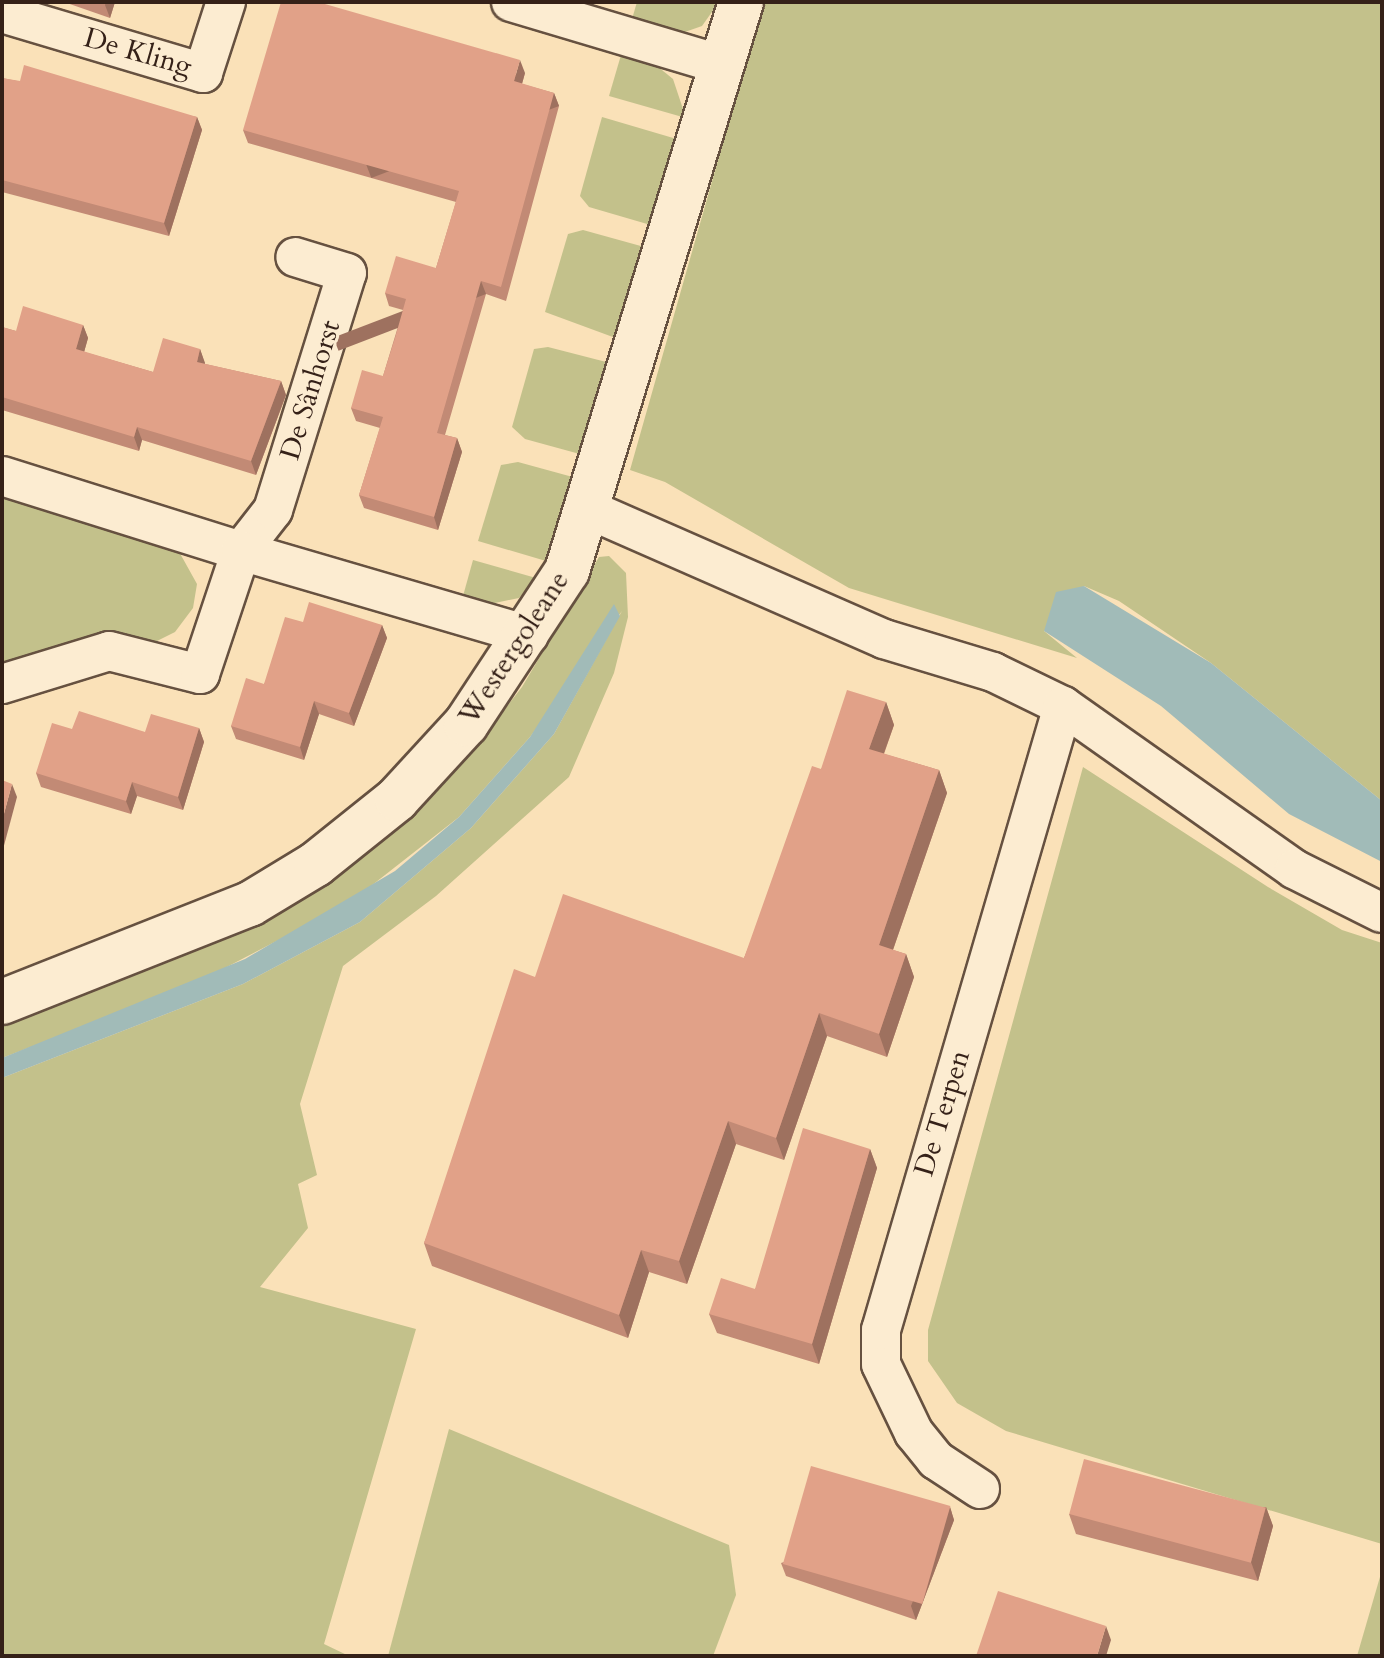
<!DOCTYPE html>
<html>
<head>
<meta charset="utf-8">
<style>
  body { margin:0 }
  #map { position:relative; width:1384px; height:1658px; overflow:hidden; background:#fae1b8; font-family:Cardo,serif }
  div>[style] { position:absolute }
  .green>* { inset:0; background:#c3c18b }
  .water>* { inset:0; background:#a1bbb8 }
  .roads { filter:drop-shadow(2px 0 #665140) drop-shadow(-2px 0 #665140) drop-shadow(0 2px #665140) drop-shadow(0 -2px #665140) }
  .street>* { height:38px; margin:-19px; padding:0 19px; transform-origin:19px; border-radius:19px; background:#fcecd1 }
  .secondary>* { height:44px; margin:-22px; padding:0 22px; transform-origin:22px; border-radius:22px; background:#fcecd1 }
  .wall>* { inset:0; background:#c28a75 }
  .shaded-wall>* { inset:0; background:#9e715f; transform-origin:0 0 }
  .building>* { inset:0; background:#e1a188; transform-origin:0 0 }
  span { translate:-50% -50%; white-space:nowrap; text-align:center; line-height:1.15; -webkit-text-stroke:6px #fcecd1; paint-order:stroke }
  .street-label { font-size:28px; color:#352118 }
  .frame { position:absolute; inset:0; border:4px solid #352118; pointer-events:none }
</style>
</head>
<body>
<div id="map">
  <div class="green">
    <div style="clip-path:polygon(637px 2px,719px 2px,702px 26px,682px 33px,632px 19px)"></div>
    <div style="clip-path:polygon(763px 2px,1382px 2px,1382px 801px,1211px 663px,1119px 601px,1084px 586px,1044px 631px,1077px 658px,849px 588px,665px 482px,630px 470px)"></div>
    <div style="clip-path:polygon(621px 55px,657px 66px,673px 79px,686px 118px,609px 96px)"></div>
    <div style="clip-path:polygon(602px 117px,680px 140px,654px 226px,589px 207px,580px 196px)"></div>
    <div style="clip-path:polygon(583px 230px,648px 248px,621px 340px,545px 312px,568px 234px)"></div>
    <div style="clip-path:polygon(548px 347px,614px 364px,587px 456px,525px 439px,512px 427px,534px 349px)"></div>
    <div style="clip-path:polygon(518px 462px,580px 479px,546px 561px,478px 541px,501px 465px)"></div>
    <div style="clip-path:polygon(2px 496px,177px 548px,197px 584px,193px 608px,175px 632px,155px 642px,100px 635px,2px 663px)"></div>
    <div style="clip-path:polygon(609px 556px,626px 573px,628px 617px,614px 673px,569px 777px,436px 896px,343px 966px,300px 1104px,317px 1175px,298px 1184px,308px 1228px,260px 1287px,416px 1329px,324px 1644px,349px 1656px,2px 1656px,2px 1078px,243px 984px,360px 922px,471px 828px,554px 734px,622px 611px,530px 737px,459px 817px,348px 904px,194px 984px,2px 1058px,2px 1021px,274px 917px,366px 853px,466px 759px,522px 687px,599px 557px)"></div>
    <div style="clip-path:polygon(473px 560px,536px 578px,519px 598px,490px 604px,463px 596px)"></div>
    <div style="clip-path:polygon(1083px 767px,1268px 887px,1342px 930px,1382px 943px,1382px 1544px,1006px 1431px,957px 1403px,928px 1361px,928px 1330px)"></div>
    <div style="clip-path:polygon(449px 1429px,729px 1545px,736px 1595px,713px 1656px,388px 1656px)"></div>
    <div style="clip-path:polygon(1382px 1570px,1382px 1656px,1357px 1656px)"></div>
  </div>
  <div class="water">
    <div style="clip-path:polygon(1084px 586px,1211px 663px,1382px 801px,1382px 862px,1289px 814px,1161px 706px,1044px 631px,1056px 592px)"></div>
    <div style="clip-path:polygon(614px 604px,620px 616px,554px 734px,471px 828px,360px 922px,243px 984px,2px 1078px,2px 1058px,245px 959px,395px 871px,459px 817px,530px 737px)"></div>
  </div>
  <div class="roads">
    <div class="street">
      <div style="left:511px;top:2px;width:220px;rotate:16.6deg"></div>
      <div style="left:2px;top:13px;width:210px;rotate:16.6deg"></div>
      <div style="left:203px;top:73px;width:75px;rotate:-72.1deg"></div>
      <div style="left:2px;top:476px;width:250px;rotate:17.4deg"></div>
      <div style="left:241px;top:551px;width:52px;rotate:-52deg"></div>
      <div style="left:273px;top:510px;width:248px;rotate:-72.7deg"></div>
      <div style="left:347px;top:273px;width:54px;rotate:-162.9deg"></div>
      <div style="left:590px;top:510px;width:321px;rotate:23.7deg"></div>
      <div style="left:884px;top:639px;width:114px;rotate:16.8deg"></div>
      <div style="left:993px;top:672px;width:78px;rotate:25.9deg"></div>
      <div style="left:1063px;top:706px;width:283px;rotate:35.2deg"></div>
      <div style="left:1294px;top:869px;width:98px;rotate:26.6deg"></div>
      <div style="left:2px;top:684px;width:112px;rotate:-17.1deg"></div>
      <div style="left:109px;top:651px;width:94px;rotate:14.2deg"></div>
      <div style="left:200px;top:674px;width:130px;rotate:-71.6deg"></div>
      <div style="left:241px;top:551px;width:300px;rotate:16.3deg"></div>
      <div style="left:980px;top:1489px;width:53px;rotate:-146.6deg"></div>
      <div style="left:936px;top:1460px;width:35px;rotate:-129deg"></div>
      <div style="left:914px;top:1433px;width:76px;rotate:-115.6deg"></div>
      <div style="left:881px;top:1364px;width:34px;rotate:-90deg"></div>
      <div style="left:881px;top:1330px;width:650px;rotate:-73.74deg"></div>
    </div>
    <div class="secondary">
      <div style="left:2px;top:1002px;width:267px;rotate:-21.6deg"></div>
      <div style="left:250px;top:904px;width:77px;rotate:-31.2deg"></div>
      <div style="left:316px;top:864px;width:104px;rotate:-38.7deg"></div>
      <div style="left:397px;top:799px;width:102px;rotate:-47.4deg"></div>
      <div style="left:466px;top:724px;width:183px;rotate:-56.6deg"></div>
      <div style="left:567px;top:571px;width:595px;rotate:-73deg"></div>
    </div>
  </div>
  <div class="wall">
    <div style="clip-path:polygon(64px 2px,115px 2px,110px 18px)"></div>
    <div style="clip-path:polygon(525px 73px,522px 84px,554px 93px,559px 106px,506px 301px,486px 294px,445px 435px,457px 438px,462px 452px,438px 530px,364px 508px,359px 495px,380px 428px,356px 421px,351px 408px,383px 376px,403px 310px,389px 306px,385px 293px,436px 268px,456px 202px,248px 143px,243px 130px)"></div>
    <div style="clip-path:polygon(2px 78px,197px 117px,202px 130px,169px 236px,2px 192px)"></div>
    <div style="clip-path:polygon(83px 325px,88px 338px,84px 352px,153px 372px,200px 349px,205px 364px,281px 381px,286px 395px,256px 475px,142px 440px,139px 451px,2px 410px,2px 327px,16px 331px)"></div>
    <div style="clip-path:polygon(303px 622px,382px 625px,387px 638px,354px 726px,319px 714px,304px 760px,236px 739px,231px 726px,264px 684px)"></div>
    <div style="clip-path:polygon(886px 702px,894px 725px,884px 754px,939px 770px,947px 793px,893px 950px,906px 954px,914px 977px,887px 1057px,827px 1036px,784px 1160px,736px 1144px,687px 1284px,649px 1272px,628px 1338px,432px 1266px,424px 1243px,535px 977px,744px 958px,821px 769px)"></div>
    <div style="clip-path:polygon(199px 728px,204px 742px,183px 810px,137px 796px,131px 814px,41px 787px,36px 773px,72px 729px,145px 732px)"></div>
    <div style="clip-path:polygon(870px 1149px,877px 1168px,819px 1364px,717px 1333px,709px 1314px,755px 1289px)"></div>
    <div style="clip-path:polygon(950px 1507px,954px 1520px,916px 1620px,786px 1576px,781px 1563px)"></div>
    <div style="clip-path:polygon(1266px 1507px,1273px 1526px,1258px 1581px,1076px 1534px,1069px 1514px)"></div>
  </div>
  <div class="shaded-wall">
    <div style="clip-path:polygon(106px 2px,115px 2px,110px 18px,105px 5px)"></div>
    <div style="clip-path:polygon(520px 60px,525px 73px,519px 94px,514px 81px)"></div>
    <div style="left:554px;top:93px;width:14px;height:201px;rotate:69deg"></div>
    <div style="clip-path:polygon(197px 117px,202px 130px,169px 236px,164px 223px)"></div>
    <div style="left:481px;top:281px;width:14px;height:158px;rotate:69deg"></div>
    <div style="clip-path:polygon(83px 325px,88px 338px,81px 363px,76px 349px)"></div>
    <div style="clip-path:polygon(200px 349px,205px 363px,202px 375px,197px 362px)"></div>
    <div style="clip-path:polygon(281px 381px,286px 395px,256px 475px,251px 461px)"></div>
    <div style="clip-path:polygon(137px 427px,142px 440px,139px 451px,134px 437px)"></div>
    <div style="clip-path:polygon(457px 438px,462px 452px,438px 530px,434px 517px)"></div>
    <div style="clip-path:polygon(382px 625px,387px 638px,354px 726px,349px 713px)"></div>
    <div style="clip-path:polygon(314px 701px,319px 714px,304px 760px,300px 747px)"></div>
    <div style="clip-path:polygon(886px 702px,894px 725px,877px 772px,869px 749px)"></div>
    <div style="clip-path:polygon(199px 728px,204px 742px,183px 810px,178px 797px)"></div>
    <div style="clip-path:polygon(939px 770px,947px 793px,887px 967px,879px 945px)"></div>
    <div style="clip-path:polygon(132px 782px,137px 796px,131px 814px,126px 801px)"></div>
    <div style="clip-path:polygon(12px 784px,17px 797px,2px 853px,2px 821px)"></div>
    <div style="clip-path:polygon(906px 954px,914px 977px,887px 1057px,879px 1034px)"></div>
    <div style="clip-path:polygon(819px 1013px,827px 1036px,784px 1160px,776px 1138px)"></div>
    <div style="clip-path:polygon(728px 1121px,736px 1144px,687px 1284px,679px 1261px)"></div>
    <div style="clip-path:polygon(870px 1149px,877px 1168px,819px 1364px,812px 1344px)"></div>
    <div style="clip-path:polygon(641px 1250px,649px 1272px,628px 1338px,619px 1315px)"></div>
    <div style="clip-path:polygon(950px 1507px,954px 1520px,916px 1620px,911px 1606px)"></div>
    <div style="clip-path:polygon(1266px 1507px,1273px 1526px,1258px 1581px,1251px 1562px)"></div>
    <div style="clip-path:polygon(1106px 1626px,1111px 1640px,1106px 1656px,1097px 1656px)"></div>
  </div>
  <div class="building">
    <div style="clip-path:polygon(281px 2px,318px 2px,520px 60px,514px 81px,554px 93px,501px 287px,481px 281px,437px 433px,457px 438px,434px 517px,359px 495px,383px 417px,351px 408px,362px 370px,383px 376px,395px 338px,406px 299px,385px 293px,396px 256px,436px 268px,459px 191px,243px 130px)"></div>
    <div style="clip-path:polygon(24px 65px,197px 117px,164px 223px,2px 180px,2px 78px,20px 81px)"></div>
    <div style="clip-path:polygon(23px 306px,83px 325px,76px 349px,153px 372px,163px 338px,200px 349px,197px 362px,281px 381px,251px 461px,137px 427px,134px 437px,2px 397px,2px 327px,16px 331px)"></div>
    <div style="clip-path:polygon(309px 602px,382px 625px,349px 713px,314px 701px,300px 747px,231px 726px,246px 678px,264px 684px,285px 617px,303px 622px)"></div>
    <div style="clip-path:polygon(847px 690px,886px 702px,869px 749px,939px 770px,879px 945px,906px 954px,879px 1034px,819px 1013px,776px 1138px,728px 1121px,679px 1261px,641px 1250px,619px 1315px,424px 1243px,514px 969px,535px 977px,563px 894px,744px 958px,812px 766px,821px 769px)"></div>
    <div style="clip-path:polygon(79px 711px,145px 732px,151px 714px,199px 728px,178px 797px,132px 782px,126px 801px,36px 773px,52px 723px,72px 729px)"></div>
    <div style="clip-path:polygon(2px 780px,12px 784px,2px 821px)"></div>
    <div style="clip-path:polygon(803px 1128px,870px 1149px,812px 1344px,709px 1314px,721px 1278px,755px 1289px)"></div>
    <div style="left:1084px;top:1459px;width:188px;height:57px;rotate:15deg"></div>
    <div style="left:811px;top:1466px;width:145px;height:102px;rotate:16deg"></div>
    <div style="clip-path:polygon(998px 1591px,1106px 1626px,1097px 1656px,976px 1656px)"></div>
  </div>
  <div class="street-label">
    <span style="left:138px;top:52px;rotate:16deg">De Kling</span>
    <span style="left:310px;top:390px;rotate:-73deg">De Sânhorst</span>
    <span style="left:514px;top:648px;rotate:-57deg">Westergoleane</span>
    <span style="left:942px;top:1113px;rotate:-73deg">De Terpen</span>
  </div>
  <div class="frame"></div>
</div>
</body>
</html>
